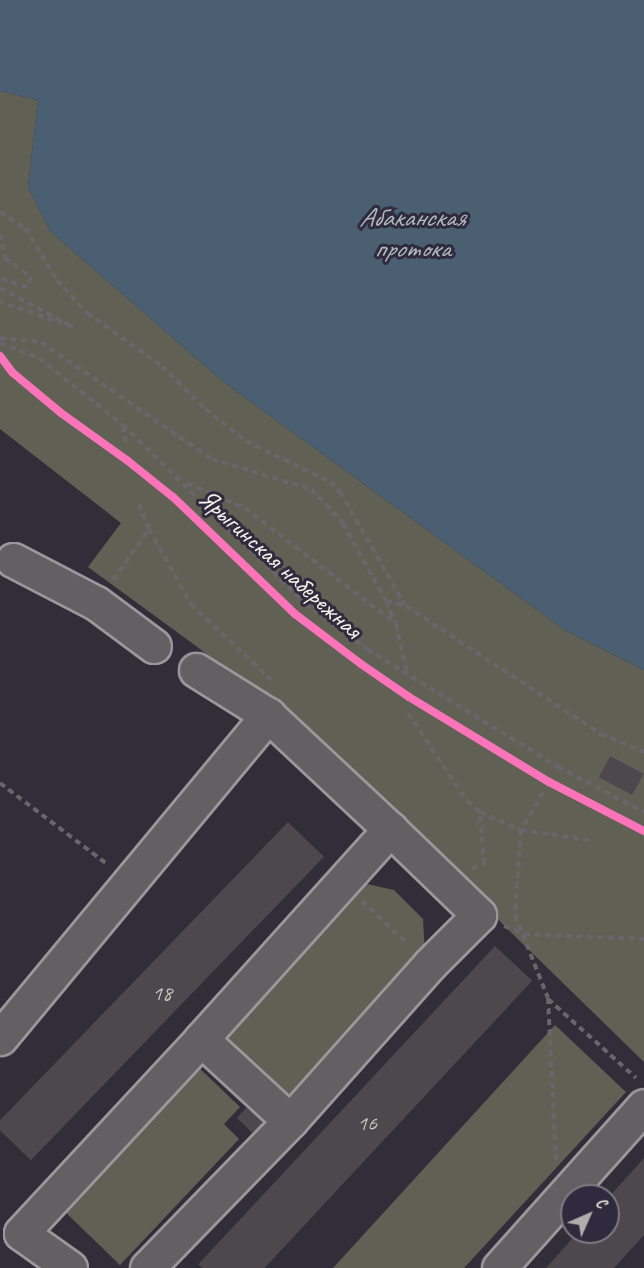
<!DOCTYPE html>
<html>
<head>
<meta charset="utf-8">
<style>
  body { margin:0 }
  #map { position:relative; width:644px; height:1268px; overflow:hidden; background:#312e39; font-family:Caveat,sans-serif }
  div>[style] { position:absolute }
  .green>* { inset:0; background:#606055 }
  .water>* { inset:0; background:#4a5f72 }
  .building>* { inset:0; background:#4d484d; transform-origin:0 0 }
  .path>* { height:4px; margin-top:-2px; transform-origin:0; background:repeating-linear-gradient(90deg,#68666b 0 6px,transparent 0 10.5px) }
  .roads { filter:drop-shadow(2px 0 #9a989b) drop-shadow(-2px 0 #9a989b) drop-shadow(0 2px #9a989b) drop-shadow(0 -2px #9a989b) }
  .minor>* { height:33px; margin:-16.5px; padding:0 16.5px; transform-origin:16.5px; border-radius:16.5px; background:#626063 }
  .cycleway>* { height:8px; margin:-4px; padding:0 4px; transform-origin:4px; border-radius:4px; background:#fb73b8 }
  span { translate:-50% -50%; white-space:nowrap; text-align:center; line-height:1.15; -webkit-text-stroke:6px #2f2a3d; paint-order:stroke }
  .number-label { font-size:22px; color:#cac7c1 }
  .number-label span { -webkit-text-stroke-width:0 }
  .street-label { font-size:26px; color:#f4f1e8 }
  .water-label { font-size:27px; color:#b1b9bb; font-style:italic }
  .north { position:absolute; left:560px; top:1184px; width:60px; height:60px; box-sizing:border-box; background:#2f2a3d; border:2px solid #7e7a81; border-radius:50%; rotate:45deg; font-size:16px; font-weight:700; line-height:24px; text-align:center; color:#f4f1e8 }
  .north::after { content:''; display:block; margin:auto; width:21px; height:27px; background:#b0adab; clip-path:polygon(50% 0,100% 100%,50% 72%,0 100%) }
</style>
</head>
<body>
<div id="map">
  <div class="green">
    <div style="clip-path:polygon(0 91px,38px 100px,28px 187px,50px 231px,225px 383px,565px 630px,644px 670px,644px 1062px,282px 709px,88px 567px,121px 523px,0 429px)"></div>
    <div style="clip-path:polygon(358px 882px,394px 890px,423px 919px,425px 955px,291px 1100px,219px 1035px)"></div>
    <div style="clip-path:polygon(555px 1025px,626px 1092px,464px 1268px,333px 1268px)"></div>
    <div style="clip-path:polygon(195px 1064px,240px 1107px,224px 1124px,239px 1139px,120px 1265px,60px 1207px)"></div>
  </div>
  <div class="water">
    <div style="clip-path:polygon(0 0,644px 0,644px 670px,565px 630px,225px 383px,50px 231px,28px 187px,38px 100px,0 91px)"></div>
  </div>
  <div class="building">
    <div style="left:610px;top:756px;width:38px;height:24px;rotate:28deg"></div>
    <div style="left:288px;top:822px;width:50px;height:422px;rotate:44deg"></div>
    <div style="left:495px;top:946px;width:51px;height:435px;rotate:43deg"></div>
    <div style="left:247px;top:1107px;width:22px;height:15px;rotate:43deg"></div>
    <div style="clip-path:polygon(644px 1158px,644px 1235px,614px 1268px,546px 1268px,578px 1232px,608px 1232px,608px 1198px)"></div>
  </div>
  <div class="path">
    <div style="left:0;top:212px;width:30px;rotate:33deg"></div>
    <div style="left:25px;top:228px;width:61px;rotate:58.4deg"></div>
    <div style="left:57px;top:280px;width:45px;rotate:47.7deg"></div>
    <div style="left:87px;top:313px;width:92px;rotate:35.2deg"></div>
    <div style="left:162px;top:366px;width:61px;rotate:45deg"></div>
    <div style="left:205px;top:409px;width:52px;rotate:38deg"></div>
    <div style="left:246px;top:441px;width:93px;rotate:26deg"></div>
    <div style="left:330px;top:482px;width:14px;rotate:45deg"></div>
    <div style="left:340px;top:492px;width:130px;rotate:60.1deg"></div>
    <div style="left:0;top:234px;width:25px;rotate:78deg"></div>
    <div style="left:5px;top:258px;width:32px;rotate:36deg"></div>
    <div style="left:31px;top:277px;width:11px;rotate:112deg"></div>
    <div style="left:27px;top:287px;width:28px;rotate:-162deg"></div>
    <div style="left:0;top:288px;width:83px;rotate:28.1deg"></div>
    <div style="left:73px;top:327px;width:77px;rotate:-161.1deg"></div>
    <div style="left:0;top:338px;width:41px;rotate:5.6deg"></div>
    <div style="left:41px;top:342px;width:207px;rotate:34.4deg"></div>
    <div style="left:212px;top:459px;width:103px;rotate:16.9deg"></div>
    <div style="left:311px;top:489px;width:47px;rotate:46.7deg"></div>
    <div style="left:343px;top:523px;width:89px;rotate:61.1deg"></div>
    <div style="left:386px;top:601px;width:21px;rotate:14deg"></div>
    <div style="left:406px;top:606px;width:233px;rotate:33.3deg"></div>
    <div style="left:601px;top:734px;width:47px;rotate:22.7deg"></div>
    <div style="left:0;top:343px;width:42px;rotate:21deg"></div>
    <div style="left:39px;top:358px;width:107px;rotate:38.6deg"></div>
    <div style="left:123px;top:425px;width:255px;rotate:44.4deg"></div>
    <div style="left:305px;top:603px;width:77px;rotate:36.6deg"></div>
    <div style="left:367px;top:649px;width:225px;rotate:31.7deg"></div>
    <div style="left:558px;top:767px;width:97px;rotate:27.6deg"></div>
    <div style="left:123px;top:426px;width:20px;rotate:81deg"></div>
    <div style="left:187px;top:483px;width:63px;rotate:23.3deg"></div>
    <div style="left:245px;top:508px;width:190px;rotate:37.5deg"></div>
    <div style="left:139px;top:504px;width:27px;rotate:68deg"></div>
    <div style="left:149px;top:529px;width:86px;rotate:60.8deg"></div>
    <div style="left:191px;top:604px;width:112px;rotate:43.5deg"></div>
    <div style="left:113px;top:580px;width:62px;rotate:-54.8deg"></div>
    <div style="left:386px;top:601px;width:25px;rotate:67deg"></div>
    <div style="left:396px;top:624px;width:51px;rotate:77.6deg"></div>
    <div style="left:408px;top:713px;width:106px;rotate:56.2deg"></div>
    <div style="left:467px;top:801px;width:17px;rotate:40deg"></div>
    <div style="left:480px;top:812px;width:45px;rotate:23.7deg"></div>
    <div style="left:521px;top:830px;width:74px;rotate:8.6deg"></div>
    <div style="left:0;top:783px;width:134px;rotate:37.1deg"></div>
    <div style="left:543px;top:792px;width:44px;rotate:120.1deg"></div>
    <div style="left:521px;top:830px;width:85px;rotate:94deg"></div>
    <div style="left:515px;top:915px;width:89px;rotate:68.3deg"></div>
    <div style="left:548px;top:998px;width:162px;rotate:87.2deg"></div>
    <div style="left:472px;top:868px;width:13px;rotate:-18deg"></div>
    <div style="left:484px;top:864px;width:52px;rotate:-94.4deg"></div>
    <div style="left:362px;top:901px;width:64px;rotate:43.1deg"></div>
    <div style="left:504px;top:926px;width:22px;rotate:22deg"></div>
    <div style="left:524px;top:934px;width:120px;rotate:2.4deg"></div>
    <div style="left:548px;top:999px;width:118px;rotate:41.9deg"></div>
  </div>
  <div class="roads">
    <div class="minor">
      <div style="left:13px;top:560px;width:93px;rotate:27.4deg"></div>
      <div style="left:96px;top:603px;width:72px;rotate:36.6deg"></div>
      <div style="left:196px;top:670px;width:85px;rotate:32deg"></div>
      <div style="left:268px;top:715px;width:167px;rotate:43.1deg"></div>
      <div style="left:0;top:1038px;width:420px;rotate:-50.3deg"></div>
      <div style="left:201px;top:1039px;width:121px;rotate:42.7deg"></div>
      <div style="left:70px;top:1268px;width:60px;rotate:-144.5deg"></div>
      <div style="left:21px;top:1233px;width:265px;rotate:-47.1deg"></div>
      <div style="left:201px;top:1039px;width:283px;rotate:-48deg"></div>
      <div style="left:390px;top:829px;width:124px;rotate:44deg"></div>
      <div style="left:479px;top:915px;width:69px;rotate:135deg"></div>
      <div style="left:430px;top:964px;width:210px;rotate:131.7deg"></div>
      <div style="left:290px;top:1121px;width:205px;rotate:134.2deg"></div>
      <div style="left:499px;top:1268px;width:217px;rotate:-48.2deg"></div>
    </div>
  </div>
  <div class="cycleway">
    <div style="left:0;top:356px;width:21px;rotate:53deg"></div>
    <div style="left:13px;top:373px;width:62px;rotate:39.8deg"></div>
    <div style="left:61px;top:413px;width:82px;rotate:35.6deg"></div>
    <div style="left:128px;top:461px;width:58px;rotate:38.7deg"></div>
    <div style="left:173px;top:497px;width:169px;rotate:43.8deg"></div>
    <div style="left:295px;top:614px;width:83px;rotate:37.1deg"></div>
    <div style="left:361px;top:664px;width:58px;rotate:34.5deg"></div>
    <div style="left:409px;top:697px;width:164px;rotate:31.3deg"></div>
    <div style="left:549px;top:782px;width:107px;rotate:27.3deg"></div>
  </div>
  <div class="number-label">
    <span style="left:162px;top:994px">18</span>
    <span style="left:367px;top:1124px">16</span>
  </div>
  <div class="street-label">
    <span style="left:280px;top:564px;rotate:42deg">Ярыгинская набережная</span>
  </div>
  <div class="water-label">
    <span style="left:412px;top:233px">Абаканская<br>протока</span>
  </div>
  <div class="north">С</div>
</div>
</body>
</html>
